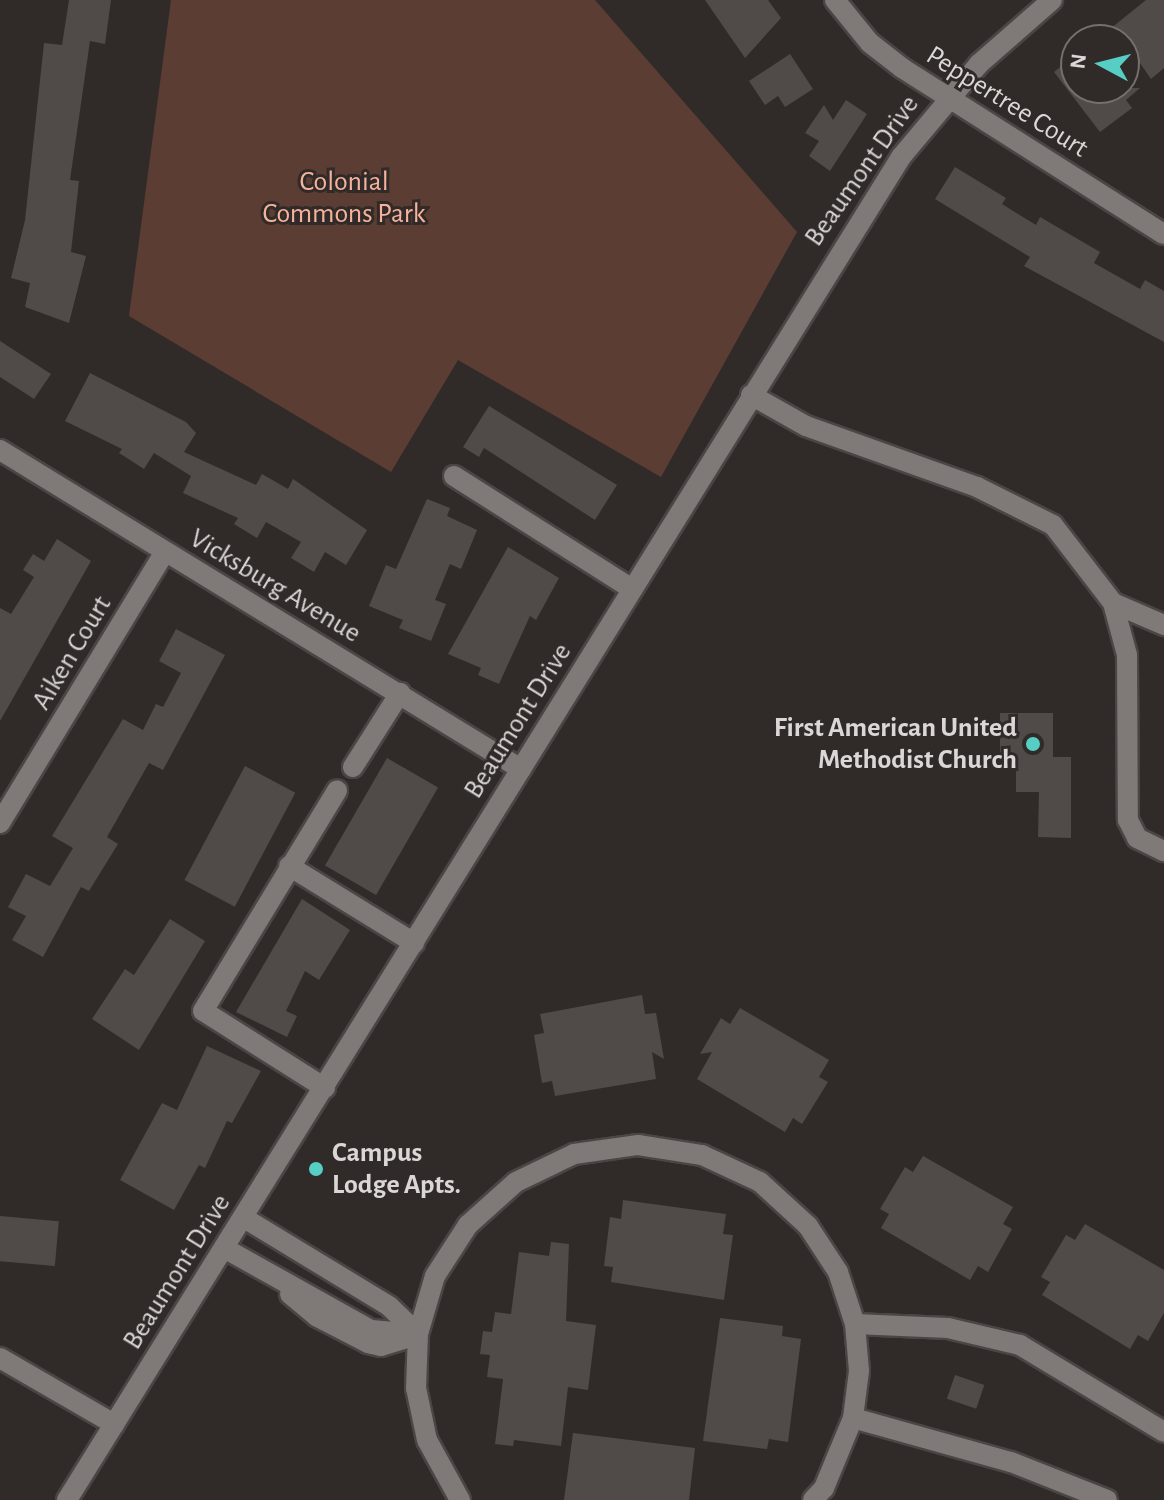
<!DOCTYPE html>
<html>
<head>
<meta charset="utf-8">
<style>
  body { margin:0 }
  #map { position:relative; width:1164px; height:1500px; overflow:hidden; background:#302b29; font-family:"Alegreya Sans",sans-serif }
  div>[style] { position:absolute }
  .green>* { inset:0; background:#5b3d34 }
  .building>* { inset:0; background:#504a49; transform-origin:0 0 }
  .roads { filter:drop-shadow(2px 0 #4a4645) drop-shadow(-2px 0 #4a4645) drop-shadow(0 2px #4a4645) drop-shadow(0 -2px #4a4645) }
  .minor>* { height:20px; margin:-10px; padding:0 10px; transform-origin:10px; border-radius:10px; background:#7f7977 }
  .dots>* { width:22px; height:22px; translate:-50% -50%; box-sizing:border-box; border:4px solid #302b29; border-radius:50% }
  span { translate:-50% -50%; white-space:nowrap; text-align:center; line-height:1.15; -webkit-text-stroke:6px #302b29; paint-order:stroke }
  .street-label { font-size:28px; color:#dad7d6 }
  .park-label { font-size:28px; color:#f8b29c }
  .poi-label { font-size:28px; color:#dad7d6; font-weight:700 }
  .right { translate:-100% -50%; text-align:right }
  .left { translate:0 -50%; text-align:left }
  .north { position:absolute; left:1060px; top:24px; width:80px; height:80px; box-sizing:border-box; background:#302b29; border:2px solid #74706e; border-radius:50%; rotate:277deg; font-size:22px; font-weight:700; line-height:32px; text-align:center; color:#dad7d6 }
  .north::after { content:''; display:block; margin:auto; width:28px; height:36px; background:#56cec4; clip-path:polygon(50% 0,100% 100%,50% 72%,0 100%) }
</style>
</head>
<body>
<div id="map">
  <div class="green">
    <div style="clip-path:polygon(171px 0,595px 0,797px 232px,661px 477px,458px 360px,391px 472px,129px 316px)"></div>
  </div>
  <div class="building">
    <div style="clip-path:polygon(69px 0,111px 0,105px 44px,90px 41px,70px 180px,79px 181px,71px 252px,86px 256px,69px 323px,25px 307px,30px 283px,11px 278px,25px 220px,44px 43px,62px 45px)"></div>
    <div style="clip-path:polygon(705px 0,768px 0,781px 18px,745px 58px)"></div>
    <div style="clip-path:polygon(1146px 0,1164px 0,1164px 68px,1151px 79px,1124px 40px,1110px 29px)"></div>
    <div style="clip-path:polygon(790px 54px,813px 89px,785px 107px,778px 96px,765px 105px,749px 81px)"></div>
    <div style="clip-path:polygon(1076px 55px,1076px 88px,1140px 88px,1126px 100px,1132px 108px,1100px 132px,1054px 72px)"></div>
    <div style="clip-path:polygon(846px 100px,867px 114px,830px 171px,809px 156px,819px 141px,805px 133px,824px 105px,833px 120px)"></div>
    <div style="clip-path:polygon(955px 167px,1006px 198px,1002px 204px,1036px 225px,1040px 217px,1100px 252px,1094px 263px,1140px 289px,1145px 280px,1164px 291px,1164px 342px,1024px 266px,1030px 257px,935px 199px)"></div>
    <div style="clip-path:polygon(0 341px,51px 374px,34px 399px,0 377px)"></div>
    <div style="clip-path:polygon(90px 373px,186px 422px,196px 433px,184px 452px,256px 485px,262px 474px,288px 489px,293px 479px,367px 530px,346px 565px,325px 552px,314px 572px,291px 558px,301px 542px,266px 522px,257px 538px,234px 524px,238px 518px,183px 493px,191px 476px,154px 453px,144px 469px,119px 453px,122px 449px,65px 421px)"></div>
    <div style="clip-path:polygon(489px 406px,617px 485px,595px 520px,484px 448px,479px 457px,463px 447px)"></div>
    <div style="clip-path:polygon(427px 499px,450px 508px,447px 516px,477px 530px,461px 569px,450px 564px,435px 600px,446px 604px,431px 641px,399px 628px,403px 620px,369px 606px,386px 565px,396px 569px)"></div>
    <div style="clip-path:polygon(57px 539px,91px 561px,0 721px,0 608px,11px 614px,34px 577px,23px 570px,33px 554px,44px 561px)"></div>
    <div style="clip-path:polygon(508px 547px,559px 578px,536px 620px,530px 616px,499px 684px,478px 675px,481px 668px,448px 654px)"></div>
    <div style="clip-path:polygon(176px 629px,225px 655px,163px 770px,149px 763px,107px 837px,118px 844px,89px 891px,81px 887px,43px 957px,12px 940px,26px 916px,8px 907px,26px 874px,50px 886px,73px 848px,52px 836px,123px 719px,143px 730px,156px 704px,163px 707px,181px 673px,159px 661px)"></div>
    <div style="clip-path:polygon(1000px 713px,1053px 713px,1053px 757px,1071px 757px,1071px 838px,1038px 837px,1039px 792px,1016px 792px,1016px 758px,1000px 758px)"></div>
    <div style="left:387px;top:758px;width:59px;height:124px;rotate:30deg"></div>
    <div style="left:245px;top:766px;width:57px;height:129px;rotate:28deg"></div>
    <div style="clip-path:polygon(302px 899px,350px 930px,319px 980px,305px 971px,286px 1011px,297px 1016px,287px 1037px,236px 1012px)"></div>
    <div style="clip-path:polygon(170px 919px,205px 941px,139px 1050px,92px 1019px,125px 969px,134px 975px)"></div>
    <div style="clip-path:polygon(642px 995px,645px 1014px,656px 1013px,664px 1059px,652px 1052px,656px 1079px,555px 1096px,552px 1081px,542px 1083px,534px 1035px,544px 1033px,540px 1014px)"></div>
    <div style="clip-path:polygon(740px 1008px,829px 1060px,819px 1077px,828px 1082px,802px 1124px,793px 1118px,785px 1132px,697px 1079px,712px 1052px,700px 1054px,721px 1018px,730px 1024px)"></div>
    <div style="clip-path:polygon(207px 1046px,261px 1071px,232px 1123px,227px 1121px,205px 1168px,199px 1165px,174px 1210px,120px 1180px,162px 1103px,177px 1110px)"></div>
    <div style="clip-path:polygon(923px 1156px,1013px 1207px,1003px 1224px,1012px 1229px,988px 1272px,978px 1266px,970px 1280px,881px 1228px,889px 1214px,880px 1209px,905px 1167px,913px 1172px)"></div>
    <div style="clip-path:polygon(623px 1200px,726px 1214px,723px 1234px,733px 1235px,724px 1300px,611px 1282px,613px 1267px,604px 1266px,610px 1217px,621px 1219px)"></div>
    <div style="left:0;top:1216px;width:59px;height:45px;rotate:5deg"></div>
    <div style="clip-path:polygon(1085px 1224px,1164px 1270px,1164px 1313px,1148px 1341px,1138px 1335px,1130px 1349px,1042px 1295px,1050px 1282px,1041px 1277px,1066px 1235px,1075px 1240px)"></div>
    <div style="clip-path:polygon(551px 1242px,569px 1244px,566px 1321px,596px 1325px,588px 1390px,568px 1387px,561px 1446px,514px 1440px,513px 1446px,495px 1444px,503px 1379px,487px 1377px,490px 1355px,480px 1354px,483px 1331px,492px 1332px,495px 1312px,511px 1314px,519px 1252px,549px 1256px)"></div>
    <div style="clip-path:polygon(720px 1318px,783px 1326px,782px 1336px,801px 1339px,788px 1442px,769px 1439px,767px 1449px,703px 1441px)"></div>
    <div style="left:955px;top:1375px;width:31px;height:25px;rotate:19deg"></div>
    <div style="clip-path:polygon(573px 1433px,695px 1448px,689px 1500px,564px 1500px)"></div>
  </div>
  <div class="roads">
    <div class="minor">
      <div style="left:835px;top:0;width:55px;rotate:50.9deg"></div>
      <div style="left:870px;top:43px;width:41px;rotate:38deg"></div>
      <div style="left:902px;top:68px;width:310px;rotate:32.4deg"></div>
      <div style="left:751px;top:395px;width:63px;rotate:29.4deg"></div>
      <div style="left:806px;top:426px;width:182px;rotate:19.6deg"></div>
      <div style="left:977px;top:487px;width:85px;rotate:26.6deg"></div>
      <div style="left:1053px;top:525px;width:98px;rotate:52.4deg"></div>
      <div style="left:1113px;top:603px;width:54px;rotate:74.9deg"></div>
      <div style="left:1127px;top:655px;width:165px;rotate:89.7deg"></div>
      <div style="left:1128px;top:820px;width:20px;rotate:63deg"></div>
      <div style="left:1137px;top:838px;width:30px;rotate:26deg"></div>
      <div style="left:0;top:450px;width:611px;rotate:31.48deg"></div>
      <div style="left:454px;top:476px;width:211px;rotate:32.4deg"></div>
      <div style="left:1113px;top:603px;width:56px;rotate:23.3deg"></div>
      <div style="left:353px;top:767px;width:88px;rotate:-57.6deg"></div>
      <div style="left:0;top:823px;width:317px;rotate:-58.7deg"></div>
      <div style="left:289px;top:866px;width:147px;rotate:31.6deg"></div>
      <div style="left:325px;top:1088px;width:144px;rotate:-147.7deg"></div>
      <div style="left:203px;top:1011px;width:258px;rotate:-58.7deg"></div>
      <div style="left:224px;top:1248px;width:168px;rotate:29.2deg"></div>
      <div style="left:371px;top:1330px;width:47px;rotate:4.9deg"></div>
      <div style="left:418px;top:1334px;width:40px;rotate:-136deg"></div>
      <div style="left:389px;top:1306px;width:170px;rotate:-148.7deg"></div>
      <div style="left:290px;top:1294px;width:34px;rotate:40deg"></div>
      <div style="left:316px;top:1316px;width:59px;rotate:27.4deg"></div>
      <div style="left:368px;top:1343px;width:13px;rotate:13deg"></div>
      <div style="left:381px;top:1346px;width:30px;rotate:-17deg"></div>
      <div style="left:855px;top:1324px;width:93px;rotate:2.5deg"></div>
      <div style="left:948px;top:1328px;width:74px;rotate:13.3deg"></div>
      <div style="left:1020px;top:1345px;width:168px;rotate:31.1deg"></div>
      <div style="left:0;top:1358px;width:132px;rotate:30.1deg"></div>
      <div style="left:853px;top:1418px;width:164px;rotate:15.6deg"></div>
      <div style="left:1011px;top:1462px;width:103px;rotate:21.6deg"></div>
      <div style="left:67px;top:1500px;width:1581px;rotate:-58.16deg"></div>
      <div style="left:901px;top:157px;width:121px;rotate:-50deg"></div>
      <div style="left:979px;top:64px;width:97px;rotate:-41.2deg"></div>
      <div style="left:460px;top:1500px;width:68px;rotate:-118.8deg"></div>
      <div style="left:427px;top:1440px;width:53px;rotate:-101.9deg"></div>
      <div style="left:416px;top:1388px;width:54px;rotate:-87.9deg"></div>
      <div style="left:418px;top:1334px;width:60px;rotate:-73.7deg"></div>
      <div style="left:435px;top:1276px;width:61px;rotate:-57.1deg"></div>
      <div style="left:468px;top:1225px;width:64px;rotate:-41.9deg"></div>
      <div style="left:516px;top:1182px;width:64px;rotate:-25.8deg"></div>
      <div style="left:574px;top:1154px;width:65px;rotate:-8deg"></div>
      <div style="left:638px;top:1145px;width:65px;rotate:8.9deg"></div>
      <div style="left:702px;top:1155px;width:64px;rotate:25deg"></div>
      <div style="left:760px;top:1182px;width:65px;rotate:42.5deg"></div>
      <div style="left:808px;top:1226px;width:55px;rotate:56.9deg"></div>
      <div style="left:838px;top:1272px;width:55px;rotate:71.9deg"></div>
      <div style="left:855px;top:1324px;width:47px;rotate:85.1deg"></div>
      <div style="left:859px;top:1371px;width:47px;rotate:97.3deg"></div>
      <div style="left:853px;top:1418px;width:76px;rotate:112.5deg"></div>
      <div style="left:824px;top:1488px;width:16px;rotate:133deg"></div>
    </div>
  </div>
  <div class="dots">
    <div style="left:1033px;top:744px;background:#56cec4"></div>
    <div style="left:316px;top:1169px;background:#56cec4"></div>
  </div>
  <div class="street-label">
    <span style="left:1007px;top:102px;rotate:32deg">Peppertree Court</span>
    <span style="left:862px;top:171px;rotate:-55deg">Beaumont Drive</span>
    <span style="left:275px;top:586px;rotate:31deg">Vicksburg Avenue</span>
    <span style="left:72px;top:653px;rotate:-59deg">Aiken Court</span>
    <span style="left:518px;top:721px;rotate:-58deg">Beaumont Drive</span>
    <span style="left:177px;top:1272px;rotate:-58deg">Beaumont Drive</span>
  </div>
  <div class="park-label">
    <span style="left:344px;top:198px">Colonial<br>Commons Park</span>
  </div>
  <div class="poi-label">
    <span class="right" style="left:1017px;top:744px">First American United<br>Methodist Church</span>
    <span class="left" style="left:332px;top:1169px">Campus<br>Lodge Apts.</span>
  </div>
  <div class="north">N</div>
</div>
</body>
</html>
